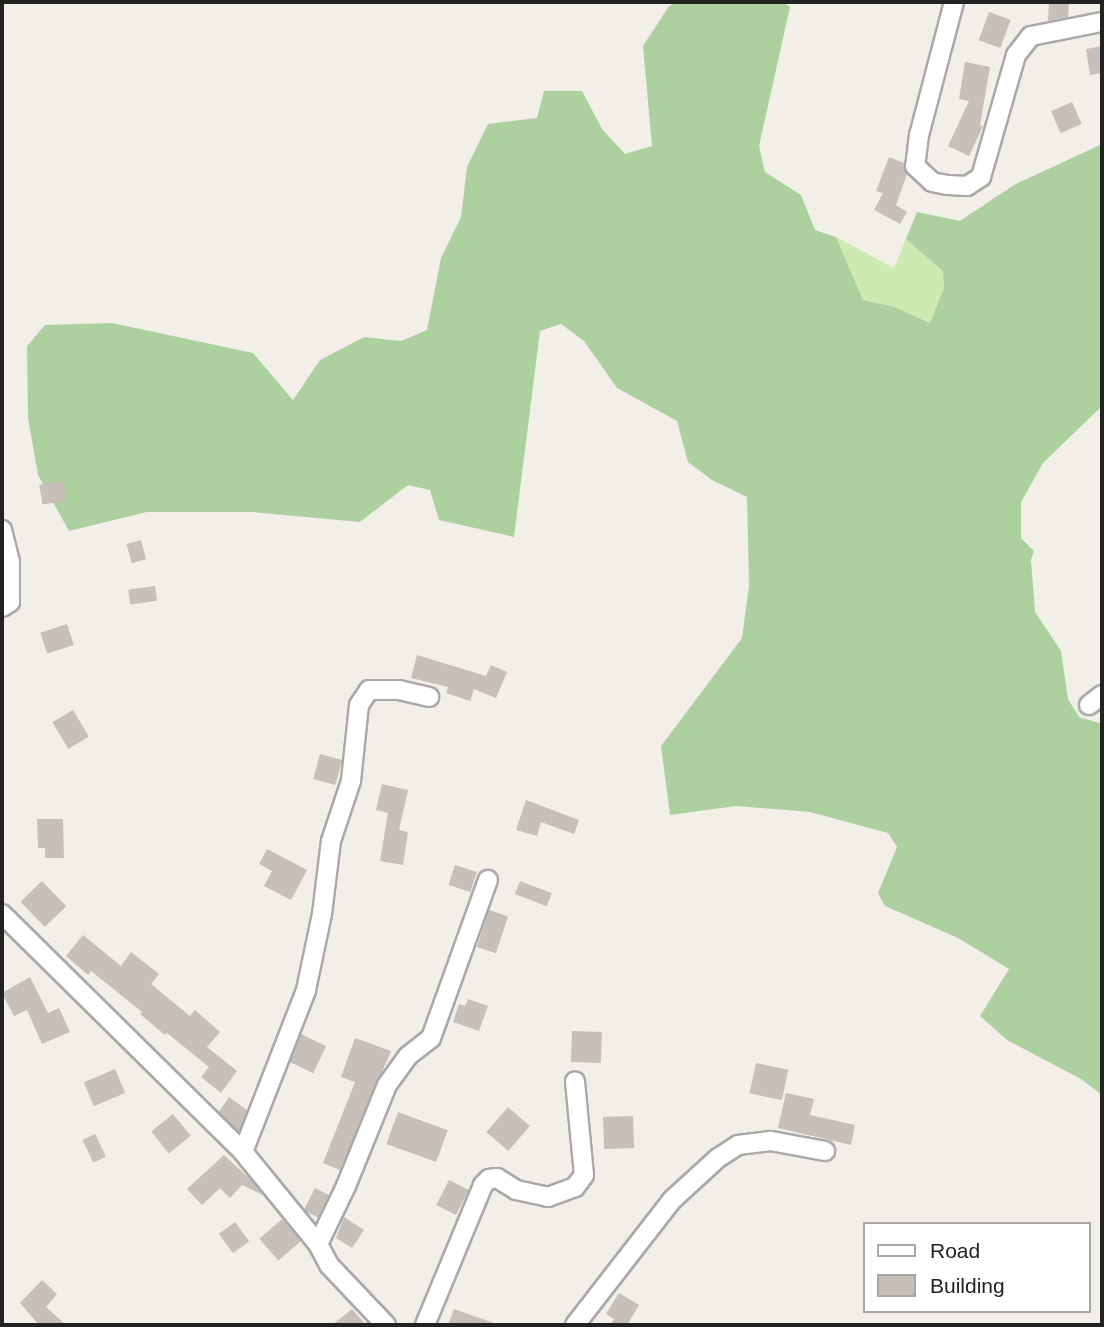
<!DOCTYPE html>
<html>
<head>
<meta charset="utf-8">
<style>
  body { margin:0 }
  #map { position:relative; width:1104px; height:1327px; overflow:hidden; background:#f2efe9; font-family:Helvetica,sans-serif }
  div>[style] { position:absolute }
  .grass>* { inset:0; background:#cdebb0 }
  .forest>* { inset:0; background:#add19e }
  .building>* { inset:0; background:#c7bfb8; transform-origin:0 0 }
  .roads { filter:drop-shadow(2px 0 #a9a9a9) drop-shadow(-2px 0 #a9a9a9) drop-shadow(0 2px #a9a9a9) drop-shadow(0 -2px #a9a9a9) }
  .street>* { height:18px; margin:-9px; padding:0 9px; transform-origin:9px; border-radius:9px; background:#fff }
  span { translate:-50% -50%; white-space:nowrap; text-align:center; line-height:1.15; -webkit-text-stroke:5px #fff; paint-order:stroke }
  .frame { position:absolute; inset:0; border:4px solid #222; pointer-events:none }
  .legend { position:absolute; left:863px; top:1222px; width:228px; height:91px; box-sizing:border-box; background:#fff; border:2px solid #a7a7a7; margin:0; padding:9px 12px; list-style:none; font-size:21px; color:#222 }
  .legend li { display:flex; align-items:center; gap:14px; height:35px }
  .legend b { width:35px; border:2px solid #a7a7a7 }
</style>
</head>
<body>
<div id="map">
  <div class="grass">
    <div style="clip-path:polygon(836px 237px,894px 268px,906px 239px,943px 271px,944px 288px,931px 323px,895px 307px,863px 300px)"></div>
  </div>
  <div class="forest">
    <div style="clip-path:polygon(677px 2px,783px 2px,790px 7px,759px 146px,765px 172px,801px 195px,815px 230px,836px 237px,863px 300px,895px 307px,930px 323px,944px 288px,943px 271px,906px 239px,917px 212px,960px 221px,1014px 185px,1102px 144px,1102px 406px,1043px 463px,1021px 502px,1021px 538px,1034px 551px,1031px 560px,1035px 612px,1061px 651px,1068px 699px,1079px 717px,1102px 724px,1102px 1095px,1081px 1079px,1007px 1040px,980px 1016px,1009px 969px,958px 938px,885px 906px,878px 893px,897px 847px,888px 833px,810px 812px,736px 806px,670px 815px,661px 746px,742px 638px,749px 586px,747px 497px,712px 480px,688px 462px,677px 421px,617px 388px,584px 341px,561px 324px,540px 331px,514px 537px,439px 520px,430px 490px,408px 485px,360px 522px,252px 512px,147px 512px,69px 531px,38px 475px,28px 418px,27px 346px,45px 325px,112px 323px,253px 353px,293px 400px,320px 360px,364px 337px,401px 341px,427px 330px,441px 258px,461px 217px,467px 167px,488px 124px,537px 118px,544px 91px,582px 91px,602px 129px,625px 154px,652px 146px,643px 46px,669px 6px)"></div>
  </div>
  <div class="building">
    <div style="clip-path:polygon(1049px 2px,1069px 2px,1068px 17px,1048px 21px)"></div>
    <div style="left:989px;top:12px;width:23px;height:30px;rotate:20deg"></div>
    <div style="clip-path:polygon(1102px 46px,1102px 73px,1090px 75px,1086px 49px)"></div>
    <div style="clip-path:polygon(965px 62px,990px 67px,980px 125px,983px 126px,969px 156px,948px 146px,969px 101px,959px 99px)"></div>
    <div style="left:1072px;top:102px;width:24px;height:23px;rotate:66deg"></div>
    <div style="clip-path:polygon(889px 157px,904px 163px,907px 174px,896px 205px,907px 212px,900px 224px,874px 210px,883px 193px,876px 191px)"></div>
    <div style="left:63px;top:481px;width:20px;height:24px;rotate:81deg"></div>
    <div style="left:141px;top:540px;width:20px;height:15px;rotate:75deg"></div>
    <div style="left:155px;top:586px;width:15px;height:27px;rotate:82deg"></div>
    <div style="left:67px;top:624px;width:22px;height:28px;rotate:72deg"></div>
    <div style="clip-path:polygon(417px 655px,486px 676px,491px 665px,507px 672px,496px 698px,474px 689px,470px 701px,446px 693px,448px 687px,411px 678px)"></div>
    <div style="left:73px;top:710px;width:31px;height:24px;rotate:59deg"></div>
    <div style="left:320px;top:754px;width:23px;height:26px;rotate:15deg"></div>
    <div style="clip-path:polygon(382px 784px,408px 790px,399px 830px,408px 832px,403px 865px,380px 861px,388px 813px,376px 810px)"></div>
    <div style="clip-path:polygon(526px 800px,579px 820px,574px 834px,541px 822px,537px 836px,516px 830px)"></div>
    <div style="clip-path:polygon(37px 819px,63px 819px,64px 858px,45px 858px,45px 848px,38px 848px)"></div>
    <div style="clip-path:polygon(267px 849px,307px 870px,291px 900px,264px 886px,272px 871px,259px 864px)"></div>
    <div style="left:455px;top:865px;width:23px;height:21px;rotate:18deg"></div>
    <div style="left:42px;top:881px;width:35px;height:30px;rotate:46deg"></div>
    <div style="left:520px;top:881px;width:34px;height:14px;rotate:21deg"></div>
    <div style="left:489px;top:910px;width:20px;height:39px;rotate:18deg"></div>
    <div style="clip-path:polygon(83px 935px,121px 966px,131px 952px,159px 974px,151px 984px,190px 1016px,195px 1010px,220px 1032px,207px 1047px,237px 1071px,221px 1093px,201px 1077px,209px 1067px,167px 1033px,165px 1035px,140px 1014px,142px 1012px,91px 971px,88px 975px,66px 956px)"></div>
    <div style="clip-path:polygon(30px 977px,48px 1013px,59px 1008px,70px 1032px,42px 1044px,27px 1010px,14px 1016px,2px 993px)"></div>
    <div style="clip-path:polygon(468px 999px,488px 1006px,479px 1031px,453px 1022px,459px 1004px,465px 1006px)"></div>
    <div style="left:572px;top:1031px;width:30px;height:31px;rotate:2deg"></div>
    <div style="left:301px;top:1034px;width:28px;height:30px;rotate:26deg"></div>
    <div style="clip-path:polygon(355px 1038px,391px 1051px,340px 1170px,323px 1163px,355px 1082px,341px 1077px)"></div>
    <div style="left:756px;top:1063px;width:33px;height:31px;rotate:12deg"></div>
    <div style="left:115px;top:1069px;width:26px;height:34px;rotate:67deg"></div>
    <div style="clip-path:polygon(786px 1093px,814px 1099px,810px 1115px,855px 1125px,851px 1145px,778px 1128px)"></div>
    <div style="clip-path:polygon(229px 1097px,247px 1110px,239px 1132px,219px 1112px)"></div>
    <div style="left:508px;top:1107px;width:29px;height:33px;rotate:41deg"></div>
    <div style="left:398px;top:1112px;width:53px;height:34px;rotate:20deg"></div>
    <div style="left:173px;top:1114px;width:28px;height:28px;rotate:51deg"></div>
    <div style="left:633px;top:1116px;width:32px;height:30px;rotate:88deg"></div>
    <div style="left:95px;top:1134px;width:25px;height:14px;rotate:64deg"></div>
    <div style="clip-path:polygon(224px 1155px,251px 1180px,263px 1195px,242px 1185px,230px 1198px,220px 1188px,202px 1205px,187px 1189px)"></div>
    <div style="left:449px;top:1180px;width:22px;height:28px;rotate:27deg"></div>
    <div style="left:315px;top:1188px;width:16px;height:25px;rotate:27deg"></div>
    <div style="clip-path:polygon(344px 1217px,364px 1230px,352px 1248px,336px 1238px)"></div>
    <div style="left:282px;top:1219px;width:29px;height:30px;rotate:49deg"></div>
    <div style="left:235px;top:1222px;width:24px;height:20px;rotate:54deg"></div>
    <div style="clip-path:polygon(42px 1280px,57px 1294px,46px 1307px,66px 1325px,39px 1325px,20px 1303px)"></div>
    <div style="clip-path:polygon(619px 1293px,639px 1305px,627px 1325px,610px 1325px,614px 1319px,606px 1314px)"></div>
    <div style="clip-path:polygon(352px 1309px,366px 1325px,332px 1325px)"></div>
    <div style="clip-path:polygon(454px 1309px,494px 1323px,494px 1325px,448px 1325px)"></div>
  </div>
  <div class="roads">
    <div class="street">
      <div style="left:954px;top:2px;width:138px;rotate:104.7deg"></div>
      <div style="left:919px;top:135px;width:31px;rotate:97deg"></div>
      <div style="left:915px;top:166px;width:23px;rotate:43deg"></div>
      <div style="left:932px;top:182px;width:16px;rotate:11deg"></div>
      <div style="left:948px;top:185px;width:19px;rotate:3deg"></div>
      <div style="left:967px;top:186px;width:17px;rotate:-33deg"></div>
      <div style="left:981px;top:177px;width:127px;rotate:-74deg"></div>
      <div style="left:1016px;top:55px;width:24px;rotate:-52deg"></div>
      <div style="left:1031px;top:36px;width:72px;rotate:-11.2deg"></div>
      <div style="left:2px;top:530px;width:33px;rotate:76deg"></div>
      <div style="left:10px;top:562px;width:40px;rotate:90deg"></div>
      <div style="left:10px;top:602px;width:9px;rotate:148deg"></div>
      <div style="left:1089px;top:705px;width:16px;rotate:-38deg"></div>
      <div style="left:2px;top:914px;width:339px;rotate:44.6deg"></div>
      <div style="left:243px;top:1152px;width:119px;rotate:50.8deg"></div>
      <div style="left:318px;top:1244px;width:24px;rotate:62deg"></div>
      <div style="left:329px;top:1265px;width:83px;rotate:46.5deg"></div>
      <div style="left:243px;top:1152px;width:174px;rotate:-68.7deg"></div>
      <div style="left:306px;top:990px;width:78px;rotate:-78.1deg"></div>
      <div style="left:322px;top:914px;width:74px;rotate:-83deg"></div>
      <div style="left:331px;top:841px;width:63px;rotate:-71.6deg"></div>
      <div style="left:351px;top:781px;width:76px;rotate:-84deg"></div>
      <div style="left:359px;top:705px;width:18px;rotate:-56deg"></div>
      <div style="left:369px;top:690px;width:30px"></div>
      <div style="left:399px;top:690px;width:31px;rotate:13deg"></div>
      <div style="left:318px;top:1244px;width:64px;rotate:-64.2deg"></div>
      <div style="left:346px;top:1186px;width:109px;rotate:-67.9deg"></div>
      <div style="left:387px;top:1085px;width:36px;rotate:-54deg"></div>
      <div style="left:408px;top:1056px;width:29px;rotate:-38deg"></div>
      <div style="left:431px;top:1038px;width:168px;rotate:-70.2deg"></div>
      <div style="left:425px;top:1325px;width:152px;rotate:-67.5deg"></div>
      <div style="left:483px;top:1185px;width:8px;rotate:-45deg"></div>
      <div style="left:489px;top:1179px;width:8px;rotate:-7deg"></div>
      <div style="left:497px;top:1178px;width:22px;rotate:32deg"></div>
      <div style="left:516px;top:1190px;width:33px;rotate:12deg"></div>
      <div style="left:548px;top:1197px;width:29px;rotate:-20deg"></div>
      <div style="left:575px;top:1187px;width:15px;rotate:-53deg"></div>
      <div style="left:584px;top:1175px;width:94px;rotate:-95.5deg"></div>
      <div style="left:575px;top:1325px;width:158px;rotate:-52.2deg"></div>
      <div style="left:672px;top:1200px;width:62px;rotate:-42.4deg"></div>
      <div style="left:718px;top:1158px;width:24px;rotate:-33deg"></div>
      <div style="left:738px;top:1145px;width:33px;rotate:-7deg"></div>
      <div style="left:771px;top:1141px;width:55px;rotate:10.5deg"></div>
    </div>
  </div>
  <div class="frame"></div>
  <ul class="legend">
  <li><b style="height:9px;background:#fff"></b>Road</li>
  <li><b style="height:19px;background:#c7bfb8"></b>Building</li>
  </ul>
</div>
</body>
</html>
